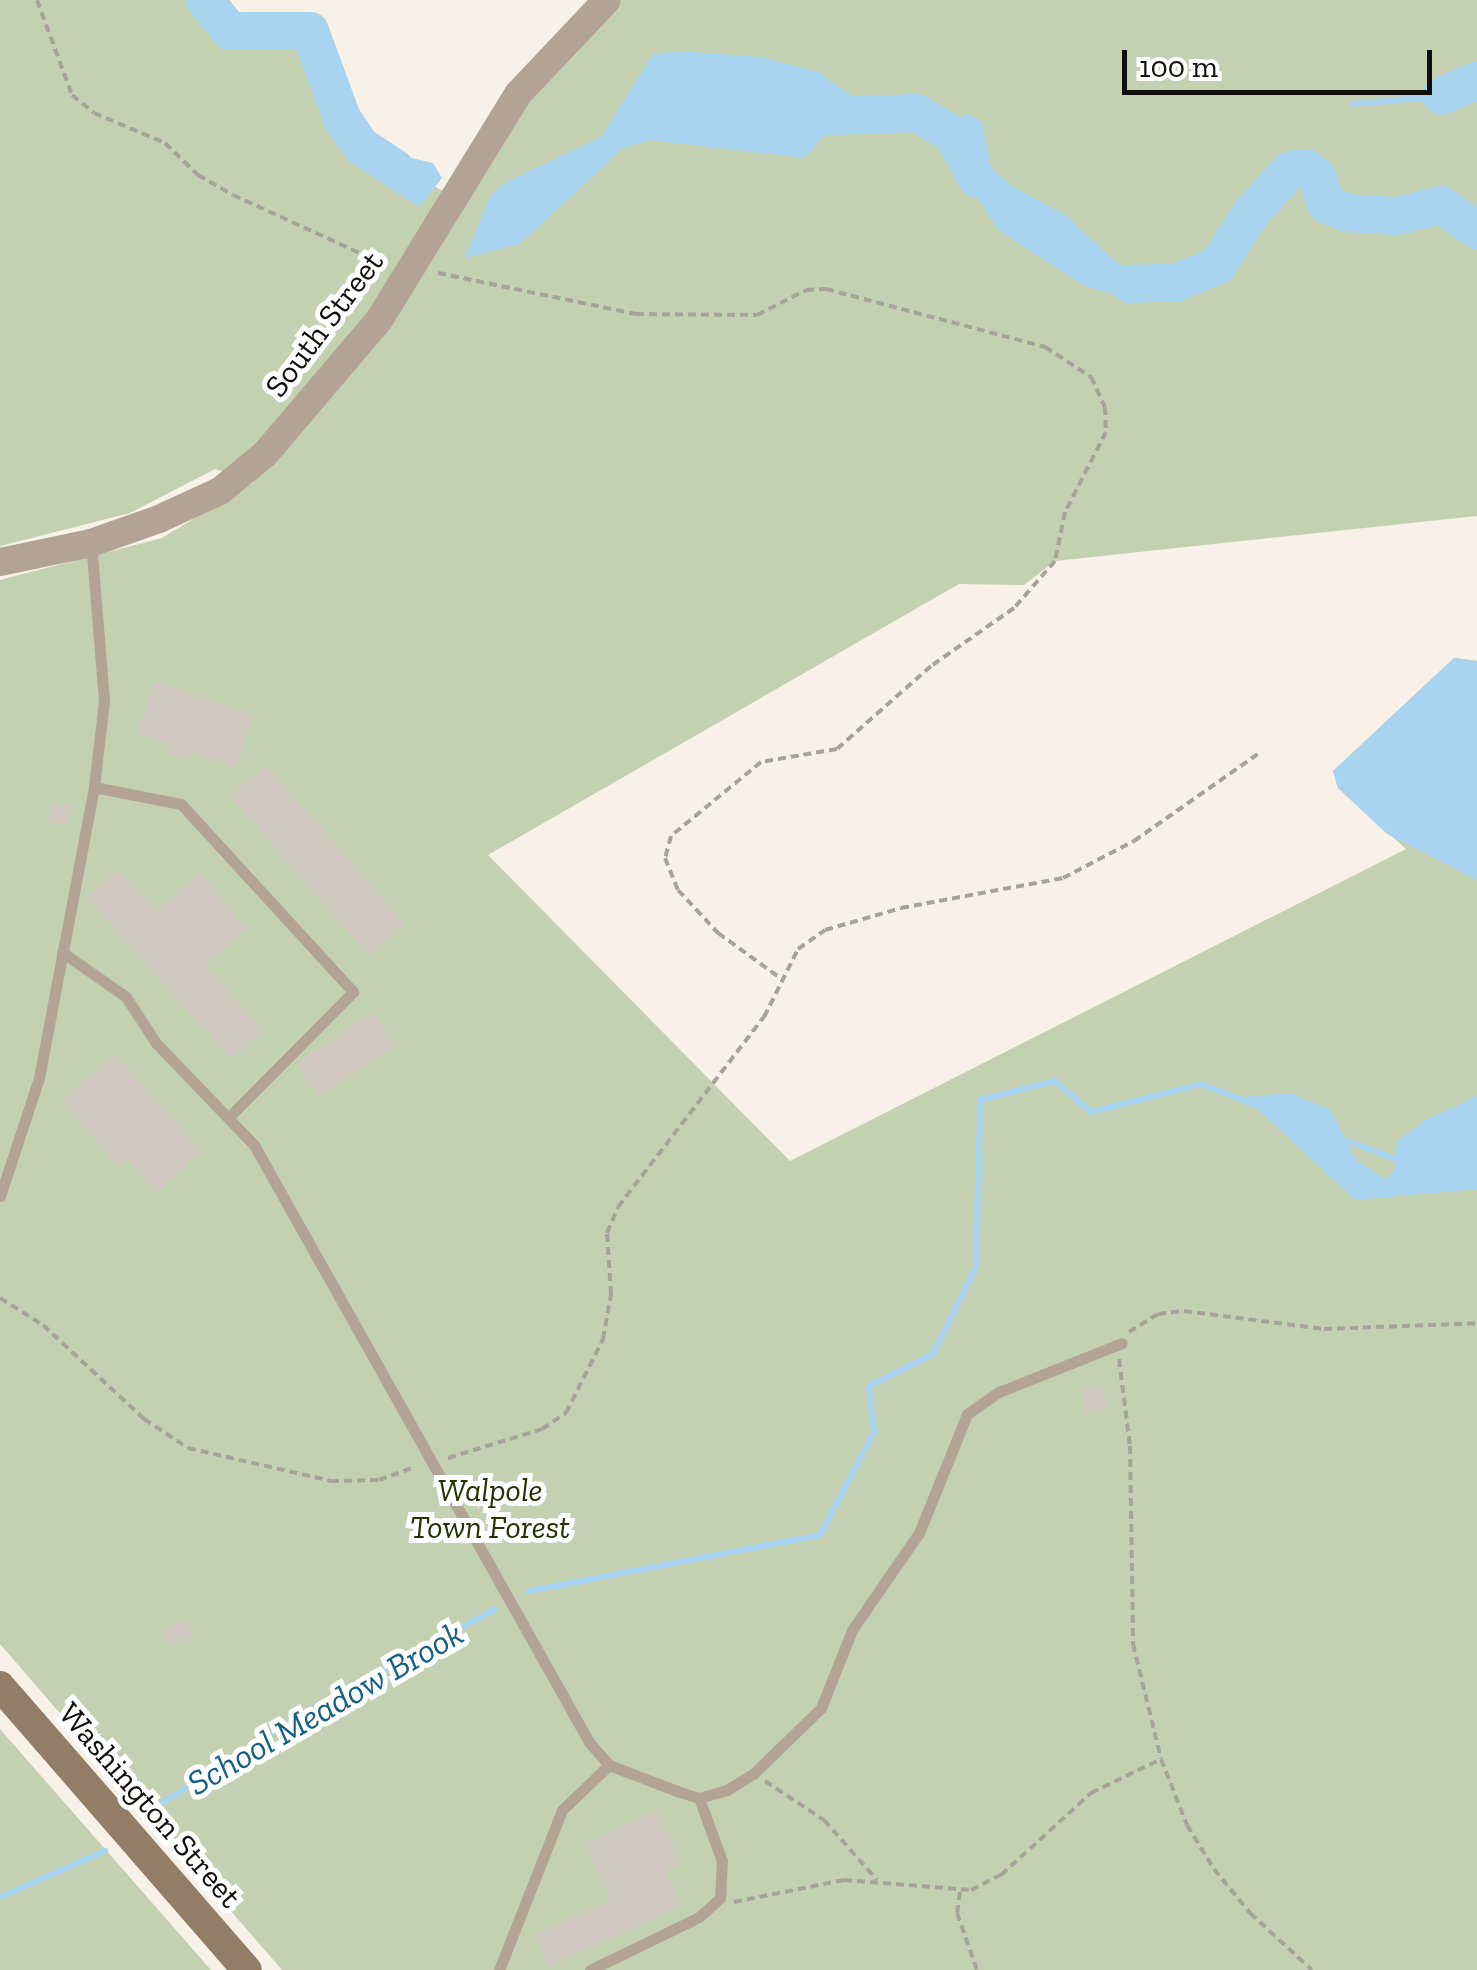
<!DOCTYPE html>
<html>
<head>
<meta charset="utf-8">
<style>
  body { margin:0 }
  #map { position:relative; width:1477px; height:1970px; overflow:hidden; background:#f8f1e7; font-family:"Zilla Slab",serif }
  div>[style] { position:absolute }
  .green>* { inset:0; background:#c3d0b2 }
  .water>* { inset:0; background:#a8d4f0 }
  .stream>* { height:6px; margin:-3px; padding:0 3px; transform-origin:3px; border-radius:3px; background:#a8d4f0 }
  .river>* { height:38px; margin:-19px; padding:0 19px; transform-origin:19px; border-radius:19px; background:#a8d4f0 }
  .building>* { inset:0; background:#d0c9c0; transform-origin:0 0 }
  .path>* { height:4px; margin-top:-2px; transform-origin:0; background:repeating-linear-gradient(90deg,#a7a29a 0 8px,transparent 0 13px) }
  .service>* { height:11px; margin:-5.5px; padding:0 5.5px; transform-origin:5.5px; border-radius:5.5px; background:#b2a394 }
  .tertiary>* { height:28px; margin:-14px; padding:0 14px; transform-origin:14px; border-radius:14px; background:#b2a394 }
  .secondary>* { height:30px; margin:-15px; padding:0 15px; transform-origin:15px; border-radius:15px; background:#927d67 }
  span { translate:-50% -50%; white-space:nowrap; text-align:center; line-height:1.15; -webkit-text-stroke:10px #fff; paint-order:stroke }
  .street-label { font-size:32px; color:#100e0b }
  .park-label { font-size:32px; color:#233201; font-style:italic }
  .water-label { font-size:35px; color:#155e84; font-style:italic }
  .scale { position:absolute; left:1122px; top:50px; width:310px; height:45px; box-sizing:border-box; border:5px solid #100e0b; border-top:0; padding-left:12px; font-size:30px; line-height:35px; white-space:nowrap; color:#100e0b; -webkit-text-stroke:8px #fff; paint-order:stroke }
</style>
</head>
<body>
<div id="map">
  <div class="green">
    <div style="clip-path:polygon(0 0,205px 0,230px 31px,310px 31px,320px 45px,330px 99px,360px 145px,452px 196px,607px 0,1477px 0,1477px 516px,1055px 561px,1024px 585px,959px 584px,488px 855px,790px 1161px,1406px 849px,1338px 788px,1333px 771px,1454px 658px,1477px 661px,1477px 1970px,282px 1970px,0 1644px,0 580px,162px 538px,254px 482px,215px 469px,130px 513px,0 546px)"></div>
    <div style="clip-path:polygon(0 1729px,211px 1970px,0 1970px)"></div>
  </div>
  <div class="water">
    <div style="clip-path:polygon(680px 51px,761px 57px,818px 72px,852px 96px,850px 123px,829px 130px,805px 158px,651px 140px,623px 148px,520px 244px,465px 258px,489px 198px,504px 183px,601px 137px,653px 54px)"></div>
    <div style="clip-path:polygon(969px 114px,982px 122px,991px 168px,1010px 185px,1064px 214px,1117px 263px,1178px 282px,1145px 302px,1086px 287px,998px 230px,961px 171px,953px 135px,958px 119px)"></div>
    <div style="clip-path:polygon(362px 130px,395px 154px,433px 163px,442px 178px,419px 207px,350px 162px,349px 146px)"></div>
    <div style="clip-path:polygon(1454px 658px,1477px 661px,1477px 880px,1387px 834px,1338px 788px,1333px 771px)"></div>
    <div style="clip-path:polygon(1290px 1093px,1331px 1110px,1355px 1159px,1386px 1180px,1394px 1170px,1397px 1141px,1425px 1120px,1477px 1096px,1477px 1189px,1355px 1200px,1245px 1097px)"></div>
  </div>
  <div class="stream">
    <div style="left:1353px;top:104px;width:88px;rotate:-5.2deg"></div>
    <div style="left:1345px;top:1140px;width:57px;rotate:20.7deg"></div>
    <div style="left:529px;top:1591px;width:296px;rotate:-10.9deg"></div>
    <div style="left:820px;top:1535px;width:116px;rotate:-62.3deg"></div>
    <div style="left:874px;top:1432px;width:46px;rotate:-96.2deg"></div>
    <div style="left:869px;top:1386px;width:72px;rotate:-26.6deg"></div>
    <div style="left:933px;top:1354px;width:97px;rotate:-63.7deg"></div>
    <div style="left:976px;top:1267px;width:167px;rotate:-88.6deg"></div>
    <div style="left:980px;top:1100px;width:77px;rotate:-14.2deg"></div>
    <div style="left:1055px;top:1081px;width:48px;rotate:40.7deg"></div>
    <div style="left:1091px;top:1112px;width:114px;rotate:-14.3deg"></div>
    <div style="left:1201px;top:1084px;width:61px;rotate:21.1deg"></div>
    <div style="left:156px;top:1807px;width:169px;rotate:-32.5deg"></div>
    <div style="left:299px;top:1716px;width:223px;rotate:-28.6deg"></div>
    <div style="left:0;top:1897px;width:115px;rotate:-23.7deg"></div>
  </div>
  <div class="river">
    <div style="left:205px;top:0;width:40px;rotate:51deg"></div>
    <div style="left:230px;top:31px;width:80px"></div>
    <div style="left:310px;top:31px;width:93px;rotate:69.8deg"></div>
    <div style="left:342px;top:118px;width:32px;rotate:56deg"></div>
    <div style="left:360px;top:145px;width:43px;rotate:33.7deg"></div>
    <div style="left:1441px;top:96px;width:39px;rotate:-23deg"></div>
    <div style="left:805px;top:117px;width:112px;rotate:-2deg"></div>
    <div style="left:917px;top:113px;width:42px;rotate:31.4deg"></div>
    <div style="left:953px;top:135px;width:50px;rotate:61.4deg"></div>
    <div style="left:1129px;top:284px;width:49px;rotate:-2.3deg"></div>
    <div style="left:1178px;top:282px;width:43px;rotate:-23deg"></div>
    <div style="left:1218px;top:265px;width:62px;rotate:-57.6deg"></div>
    <div style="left:1251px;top:213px;width:58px;rotate:-47.8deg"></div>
    <div style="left:1290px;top:170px;width:15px;rotate:-8deg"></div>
    <div style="left:1305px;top:168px;width:15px;rotate:37deg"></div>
    <div style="left:1317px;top:177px;width:28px;rotate:72deg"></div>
    <div style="left:1326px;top:204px;width:23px;rotate:23deg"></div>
    <div style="left:1347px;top:213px;width:49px;rotate:3.5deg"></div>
    <div style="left:1396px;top:216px;width:46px;rotate:-13.7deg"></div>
    <div style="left:1441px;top:205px;width:44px;rotate:34.8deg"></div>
  </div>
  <div class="building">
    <div style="clip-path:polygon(155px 681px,254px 715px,236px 767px,193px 752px,190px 761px,167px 753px,170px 744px,137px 732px)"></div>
    <div style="left:266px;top:764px;width:211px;height:48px;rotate:49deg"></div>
    <div style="left:53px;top:802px;width:20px;height:20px;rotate:15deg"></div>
    <div style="clip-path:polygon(119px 869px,157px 911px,200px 873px,248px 928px,205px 965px,263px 1031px,231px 1059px,87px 897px)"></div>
    <div style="left:373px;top:1012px;width:40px;height:92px;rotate:56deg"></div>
    <div style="clip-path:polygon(115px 1054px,202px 1152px,156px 1193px,128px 1160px,120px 1167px,62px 1101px)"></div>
    <div style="left:1102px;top:1386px;width:24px;height:20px;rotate:81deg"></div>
    <div style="left:186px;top:1619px;width:18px;height:25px;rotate:68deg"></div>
    <div style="clip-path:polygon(657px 1810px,682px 1863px,666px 1871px,682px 1905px,549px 1967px,534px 1935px,610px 1900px,584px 1845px)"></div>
  </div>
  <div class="path">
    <div style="left:37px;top:0;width:101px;rotate:69.8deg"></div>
    <div style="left:72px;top:95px;width:28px;rotate:39deg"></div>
    <div style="left:94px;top:113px;width:77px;rotate:22.9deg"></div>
    <div style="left:165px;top:143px;width:46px;rotate:44.1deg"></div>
    <div style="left:198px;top:175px;width:40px;rotate:29.7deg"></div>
    <div style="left:233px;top:195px;width:166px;rotate:24.6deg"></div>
    <div style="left:438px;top:273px;width:202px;rotate:11.7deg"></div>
    <div style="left:636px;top:314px;width:121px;rotate:0.5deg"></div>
    <div style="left:757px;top:315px;width:55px;rotate:-27deg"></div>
    <div style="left:806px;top:290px;width:20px;rotate:-3deg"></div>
    <div style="left:826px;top:289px;width:227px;rotate:14.8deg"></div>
    <div style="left:1045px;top:347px;width:55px;rotate:33.1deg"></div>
    <div style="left:1091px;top:377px;width:33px;rotate:65deg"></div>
    <div style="left:1105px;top:407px;width:25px;rotate:88deg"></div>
    <div style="left:1106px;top:432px;width:90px;rotate:117.1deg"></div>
    <div style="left:1065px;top:512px;width:50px;rotate:101.5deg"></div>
    <div style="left:1055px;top:561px;width:62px;rotate:131.1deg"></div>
    <div style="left:1014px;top:608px;width:101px;rotate:145.1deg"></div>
    <div style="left:931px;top:666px;width:125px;rotate:138.6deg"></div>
    <div style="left:837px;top:749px;width:77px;rotate:170.3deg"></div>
    <div style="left:761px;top:762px;width:117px;rotate:140.6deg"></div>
    <div style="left:671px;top:836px;width:23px;rotate:105deg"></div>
    <div style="left:665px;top:858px;width:35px;rotate:68deg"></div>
    <div style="left:678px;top:890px;width:59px;rotate:47.1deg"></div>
    <div style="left:718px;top:933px;width:80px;rotate:35.9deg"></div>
    <div style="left:0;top:1298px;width:51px;rotate:32.1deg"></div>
    <div style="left:43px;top:1325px;width:138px;rotate:42.9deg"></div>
    <div style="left:144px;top:1419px;width:53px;rotate:33.4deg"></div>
    <div style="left:188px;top:1448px;width:147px;rotate:13deg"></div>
    <div style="left:331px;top:1481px;width:48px;rotate:-1.2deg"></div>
    <div style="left:379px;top:1480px;width:38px;rotate:-20deg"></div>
    <div style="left:1129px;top:1332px;width:34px;rotate:-32deg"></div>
    <div style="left:1158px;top:1314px;width:26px;rotate:-7deg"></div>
    <div style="left:1184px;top:1311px;width:141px;rotate:7.3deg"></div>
    <div style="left:1324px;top:1329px;width:153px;rotate:-2.2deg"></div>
    <div style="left:1119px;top:1359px;width:88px;rotate:82.8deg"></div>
    <div style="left:1130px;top:1446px;width:198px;rotate:89.1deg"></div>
    <div style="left:1133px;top:1644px;width:118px;rotate:76.3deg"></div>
    <div style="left:448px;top:1458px;width:98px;rotate:-17.1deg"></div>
    <div style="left:542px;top:1429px;width:29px;rotate:-34deg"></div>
    <div style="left:566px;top:1413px;width:83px;rotate:-63.4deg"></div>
    <div style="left:603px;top:1339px;width:46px;rotate:-79.9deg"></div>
    <div style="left:611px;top:1294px;width:61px;rotate:-93.8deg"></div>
    <div style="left:607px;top:1233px;width:28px;rotate:-67deg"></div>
    <div style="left:618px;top:1207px;width:240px;rotate:-52.5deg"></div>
    <div style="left:764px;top:1017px;width:76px;rotate:-63.4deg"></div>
    <div style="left:798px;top:949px;width:33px;rotate:-35deg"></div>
    <div style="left:825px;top:930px;width:79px;rotate:-16.1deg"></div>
    <div style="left:901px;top:908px;width:165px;rotate:-10.5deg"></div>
    <div style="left:1063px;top:878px;width:80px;rotate:-27.5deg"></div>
    <div style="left:1134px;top:841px;width:151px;rotate:-35.1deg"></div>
    <div style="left:765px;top:1781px;width:71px;rotate:33.5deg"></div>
    <div style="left:824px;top:1820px;width:80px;rotate:48.5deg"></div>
    <div style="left:960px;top:1892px;width:21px;rotate:98deg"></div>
    <div style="left:957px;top:1913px;width:60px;rotate:70.7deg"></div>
    <div style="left:734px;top:1902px;width:112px;rotate:-11.3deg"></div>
    <div style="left:844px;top:1880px;width:127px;rotate:4.5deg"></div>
    <div style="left:971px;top:1890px;width:34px;rotate:-27deg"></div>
    <div style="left:1001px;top:1875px;width:122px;rotate:-42.3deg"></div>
    <div style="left:1091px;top:1793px;width:78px;rotate:-25.9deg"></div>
    <div style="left:1161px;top:1759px;width:71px;rotate:68.5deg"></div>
    <div style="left:1187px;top:1825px;width:52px;rotate:58.5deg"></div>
    <div style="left:1214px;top:1869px;width:57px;rotate:50.7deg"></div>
    <div style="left:1250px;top:1913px;width:84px;rotate:42.6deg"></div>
  </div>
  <div class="service">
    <div style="left:94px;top:787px;width:89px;rotate:11.1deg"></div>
    <div style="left:181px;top:804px;width:255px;rotate:47.5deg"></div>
    <div style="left:353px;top:992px;width:177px;rotate:134.8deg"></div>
    <div style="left:62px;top:952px;width:78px;rotate:35.1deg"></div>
    <div style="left:126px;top:997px;width:55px;rotate:56.9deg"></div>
    <div style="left:156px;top:1043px;width:141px;rotate:46.1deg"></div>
    <div style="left:254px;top:1145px;width:685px;rotate:60.7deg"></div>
    <div style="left:589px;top:1742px;width:30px;rotate:49deg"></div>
    <div style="left:609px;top:1765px;width:73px;rotate:20.9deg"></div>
    <div style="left:677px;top:1791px;width:23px;rotate:18deg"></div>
    <div style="left:699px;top:1798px;width:29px;rotate:-16deg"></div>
    <div style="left:727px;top:1790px;width:31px;rotate:-32deg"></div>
    <div style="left:753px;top:1774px;width:95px;rotate:-44.1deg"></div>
    <div style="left:821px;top:1708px;width:84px;rotate:-68.3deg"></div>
    <div style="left:852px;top:1630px;width:118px;rotate:-55.4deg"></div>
    <div style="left:919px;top:1533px;width:128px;rotate:-68deg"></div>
    <div style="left:967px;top:1414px;width:39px;rotate:-35deg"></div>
    <div style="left:999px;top:1392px;width:132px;rotate:-21.7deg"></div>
    <div style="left:0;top:1196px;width:124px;rotate:-71.7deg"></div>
    <div style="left:39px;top:1078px;width:296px;rotate:-79.3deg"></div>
    <div style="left:94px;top:787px;width:88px;rotate:-83.4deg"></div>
    <div style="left:104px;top:700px;width:158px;rotate:-94.7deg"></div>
    <div style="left:499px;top:1970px;width:172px;rotate:-68.5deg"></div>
    <div style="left:562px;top:1810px;width:65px;rotate:-43.8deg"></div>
    <div style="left:590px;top:1970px;width:121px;rotate:-25.9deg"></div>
    <div style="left:699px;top:1917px;width:28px;rotate:-42deg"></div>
    <div style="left:720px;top:1898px;width:37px;rotate:-87deg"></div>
    <div style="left:722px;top:1861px;width:67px;rotate:-110.1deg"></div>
  </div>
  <div class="tertiary">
    <div style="left:0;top:562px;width:93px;rotate:-11.8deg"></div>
    <div style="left:91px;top:543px;width:72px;rotate:-19.4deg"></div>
    <div style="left:159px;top:519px;width:67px;rotate:-24.7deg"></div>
    <div style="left:220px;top:491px;width:58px;rotate:-39.4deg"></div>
    <div style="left:265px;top:454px;width:176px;rotate:-49.6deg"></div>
    <div style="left:379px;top:320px;width:265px;rotate:-58.4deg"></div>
    <div style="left:518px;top:94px;width:129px;rotate:-46.6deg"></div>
  </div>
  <div class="secondary">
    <div style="left:0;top:1686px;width:376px;rotate:49deg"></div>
  </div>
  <div class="street-label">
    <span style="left:324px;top:324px;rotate:-53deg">South Street</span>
    <span style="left:150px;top:1805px;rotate:49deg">Washington Street</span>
  </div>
  <div class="park-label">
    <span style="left:490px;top:1509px">Walpole<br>Town Forest</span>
  </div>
  <div class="water-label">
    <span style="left:325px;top:1708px;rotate:-30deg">School Meadow Brook</span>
  </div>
  <div class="scale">100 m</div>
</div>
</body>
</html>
